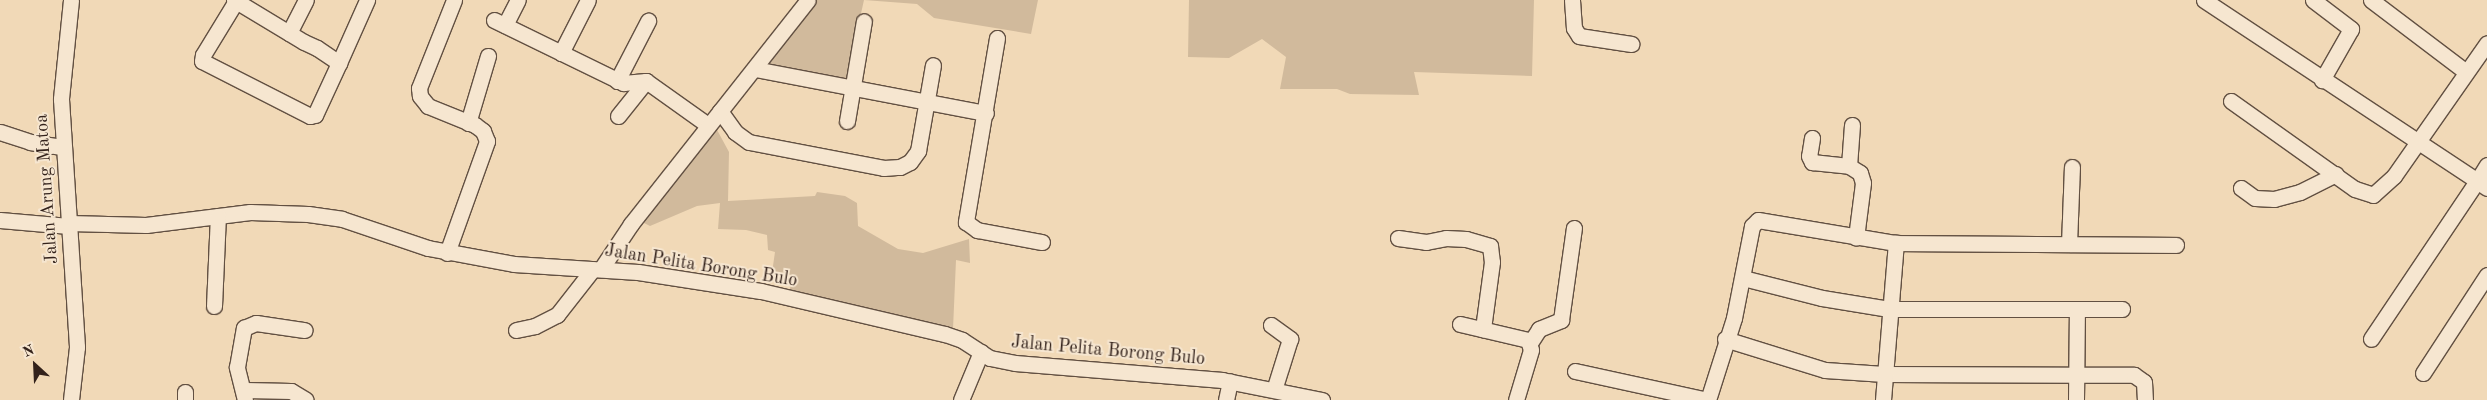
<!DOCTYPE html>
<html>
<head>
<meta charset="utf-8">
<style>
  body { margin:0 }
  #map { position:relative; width:2487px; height:400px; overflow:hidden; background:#f1d9b7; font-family:"Old Standard TT",serif }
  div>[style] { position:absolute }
  .green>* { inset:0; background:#d1ba9c }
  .roads { filter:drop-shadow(1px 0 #625042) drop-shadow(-1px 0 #625042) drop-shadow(0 1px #625042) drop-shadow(0 -1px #625042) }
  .minor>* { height:15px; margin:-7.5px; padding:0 7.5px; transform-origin:7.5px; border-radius:7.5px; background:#f6e6d0 }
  span { translate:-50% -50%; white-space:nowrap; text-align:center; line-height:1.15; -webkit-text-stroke:4px #f6e6d0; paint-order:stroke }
  .street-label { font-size:18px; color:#33221b }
  .north { position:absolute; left:10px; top:340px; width:50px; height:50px; -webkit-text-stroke:4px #f6e6d0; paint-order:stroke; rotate:335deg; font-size:14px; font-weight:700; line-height:20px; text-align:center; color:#33221b }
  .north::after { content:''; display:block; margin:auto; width:18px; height:22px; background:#33221b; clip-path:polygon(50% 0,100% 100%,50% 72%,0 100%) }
</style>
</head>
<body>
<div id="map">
  <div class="green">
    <div style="clip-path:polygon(815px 0,1038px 0,1031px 34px,934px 18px,917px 4px,864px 0,846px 81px,767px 65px)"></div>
    <div style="clip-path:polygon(1189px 0,1534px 0,1532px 76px,1414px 72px,1419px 95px,1350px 94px,1337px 89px,1280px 89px,1286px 57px,1262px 39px,1229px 58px,1188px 57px)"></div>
    <div style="clip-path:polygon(716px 128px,729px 152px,728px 201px,815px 196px,817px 192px,845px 196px,857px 203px,858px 226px,898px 249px,923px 253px,969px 239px,970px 263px,956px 260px,953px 329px,790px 291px,791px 275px,772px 273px,775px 252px,768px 250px,767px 235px,746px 230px,718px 229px,720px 203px,697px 206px,650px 226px,642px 222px)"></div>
  </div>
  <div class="roads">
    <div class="minor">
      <div style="left:71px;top:0;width:100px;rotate:95.8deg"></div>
      <div style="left:61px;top:99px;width:249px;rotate:86.3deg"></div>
      <div style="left:77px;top:347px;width:53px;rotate:96.5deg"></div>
      <div style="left:234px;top:0;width:2px;rotate:27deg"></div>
      <div style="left:236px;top:1px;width:79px;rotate:31.1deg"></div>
      <div style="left:304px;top:42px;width:14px;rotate:25deg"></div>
      <div style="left:317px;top:48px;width:27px;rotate:34deg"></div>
      <div style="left:339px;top:63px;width:57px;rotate:114.8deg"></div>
      <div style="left:315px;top:115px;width:5px;rotate:169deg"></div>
      <div style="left:310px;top:116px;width:121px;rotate:-153deg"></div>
      <div style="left:202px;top:61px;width:6px;rotate:-81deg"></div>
      <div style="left:203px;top:55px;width:63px;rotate:-58.6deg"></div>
      <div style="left:236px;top:1px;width:1px;rotate:-45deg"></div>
      <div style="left:1572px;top:0;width:28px;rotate:86deg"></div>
      <div style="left:1574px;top:28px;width:9px;rotate:58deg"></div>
      <div style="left:1579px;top:36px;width:53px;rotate:8.7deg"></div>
      <div style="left:2204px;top:0;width:328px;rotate:33.5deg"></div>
      <div style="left:2477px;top:181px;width:190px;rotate:123.9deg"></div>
      <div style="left:2313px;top:0;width:48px;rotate:37.3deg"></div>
      <div style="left:2351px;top:29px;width:59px;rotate:119.6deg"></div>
      <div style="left:2371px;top:0;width:118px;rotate:37.1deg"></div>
      <div style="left:494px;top:20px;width:144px;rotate:26deg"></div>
      <div style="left:623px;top:83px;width:23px;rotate:-5deg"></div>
      <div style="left:646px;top:81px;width:76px;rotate:35.4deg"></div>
      <div style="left:505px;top:25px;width:28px;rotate:-63deg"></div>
      <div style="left:289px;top:33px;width:37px;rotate:-63deg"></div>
      <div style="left:997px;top:38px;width:187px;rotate:99.6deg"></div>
      <div style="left:966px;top:222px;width:14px;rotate:36deg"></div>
      <div style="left:977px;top:230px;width:66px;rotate:10.5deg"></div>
      <div style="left:561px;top:53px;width:59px;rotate:-63deg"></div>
      <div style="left:339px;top:63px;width:69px;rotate:-66deg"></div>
      <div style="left:755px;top:69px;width:235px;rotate:10.8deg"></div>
      <div style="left:617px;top:81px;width:68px;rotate:-62.7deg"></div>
      <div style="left:2231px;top:101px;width:152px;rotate:35.4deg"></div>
      <div style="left:2355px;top:189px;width:19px;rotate:18deg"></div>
      <div style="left:2373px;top:195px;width:28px;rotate:-42deg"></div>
      <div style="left:2394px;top:176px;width:162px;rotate:-55deg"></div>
      <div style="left:720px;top:111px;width:26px;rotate:54deg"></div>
      <div style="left:735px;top:132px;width:17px;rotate:36deg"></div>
      <div style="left:749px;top:142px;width:137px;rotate:10.9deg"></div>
      <div style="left:884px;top:168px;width:16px;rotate:-4deg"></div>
      <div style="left:900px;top:167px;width:11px;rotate:-27deg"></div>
      <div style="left:910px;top:162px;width:14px;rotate:-54deg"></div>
      <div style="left:918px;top:151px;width:87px;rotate:-80.1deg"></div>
      <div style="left:618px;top:116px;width:45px;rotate:-51.3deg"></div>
      <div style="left:847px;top:121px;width:101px;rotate:-80.4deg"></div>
      <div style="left:468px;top:123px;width:70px;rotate:-73.4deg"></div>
      <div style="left:1852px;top:125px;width:41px;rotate:94.2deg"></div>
      <div style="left:1849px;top:166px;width:13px;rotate:32deg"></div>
      <div style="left:1860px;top:173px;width:10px;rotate:73deg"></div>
      <div style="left:1863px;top:183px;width:55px;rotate:97.3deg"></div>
      <div style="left:0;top:132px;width:32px;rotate:18deg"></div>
      <div style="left:30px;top:142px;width:32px;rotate:9deg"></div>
      <div style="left:1812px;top:138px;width:18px;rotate:99deg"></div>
      <div style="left:1809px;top:156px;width:7px;rotate:63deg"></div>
      <div style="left:1812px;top:162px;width:37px;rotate:6deg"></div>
      <div style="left:2487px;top:165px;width:19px;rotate:122deg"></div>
      <div style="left:2477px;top:181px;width:12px;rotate:35deg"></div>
      <div style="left:2241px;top:188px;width:17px;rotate:36deg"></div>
      <div style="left:2255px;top:198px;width:19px;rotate:3deg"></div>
      <div style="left:2274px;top:199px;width:27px;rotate:-15deg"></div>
      <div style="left:2300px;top:192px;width:40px;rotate:-26.6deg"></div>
      <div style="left:0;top:220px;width:69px;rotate:5deg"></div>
      <div style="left:69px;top:223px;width:77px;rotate:1.5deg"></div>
      <div style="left:146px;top:225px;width:105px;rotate:-7.1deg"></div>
      <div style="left:250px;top:212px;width:58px;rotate:2deg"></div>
      <div style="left:308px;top:214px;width:34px;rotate:8deg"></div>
      <div style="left:342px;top:219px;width:91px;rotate:18.6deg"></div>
      <div style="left:428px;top:248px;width:87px;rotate:10.5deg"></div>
      <div style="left:514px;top:264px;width:124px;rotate:3.7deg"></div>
      <div style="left:638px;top:272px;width:124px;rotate:8.8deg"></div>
      <div style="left:761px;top:291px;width:189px;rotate:13.2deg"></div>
      <div style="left:945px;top:334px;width:18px;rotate:19deg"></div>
      <div style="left:962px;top:340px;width:33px;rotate:33deg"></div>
      <div style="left:990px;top:358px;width:25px;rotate:11deg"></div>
      <div style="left:1015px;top:363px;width:208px;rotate:4.7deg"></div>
      <div style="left:1222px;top:380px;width:102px;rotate:11.3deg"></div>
      <div style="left:1398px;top:238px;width:28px;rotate:8deg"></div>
      <div style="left:1426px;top:242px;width:20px;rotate:-11deg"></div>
      <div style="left:1446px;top:238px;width:20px;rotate:3deg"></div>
      <div style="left:1466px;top:239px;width:25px;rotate:16deg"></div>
      <div style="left:1490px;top:246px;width:16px;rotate:83deg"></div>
      <div style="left:1492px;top:262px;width:68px;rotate:97.7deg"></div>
      <div style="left:2069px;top:244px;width:77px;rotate:-87.8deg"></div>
      <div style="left:447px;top:253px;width:119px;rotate:-70.3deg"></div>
      <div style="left:487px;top:141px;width:11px;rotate:-112deg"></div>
      <div style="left:483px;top:131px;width:10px;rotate:-143deg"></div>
      <div style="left:475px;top:125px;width:51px;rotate:-158deg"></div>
      <div style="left:428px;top:106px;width:13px;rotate:-129deg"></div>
      <div style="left:420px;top:96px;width:8px;rotate:-97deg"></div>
      <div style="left:419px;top:88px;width:95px;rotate:-68.3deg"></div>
      <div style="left:601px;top:269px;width:54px;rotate:-56.3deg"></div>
      <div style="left:631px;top:224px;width:285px;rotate:-51.7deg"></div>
      <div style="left:1743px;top:278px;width:81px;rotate:14.2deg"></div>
      <div style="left:1822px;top:298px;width:68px;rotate:9.3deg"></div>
      <div style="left:1889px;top:309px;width:233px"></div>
      <div style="left:214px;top:306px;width:90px;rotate:-87.5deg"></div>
      <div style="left:1460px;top:324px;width:70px;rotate:13.2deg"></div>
      <div style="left:1528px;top:340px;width:10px;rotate:73deg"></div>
      <div style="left:1531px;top:350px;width:52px;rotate:106.7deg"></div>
      <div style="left:1271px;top:325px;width:24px;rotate:36deg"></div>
      <div style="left:1290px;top:339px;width:53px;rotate:107.4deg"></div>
      <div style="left:516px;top:330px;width:19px;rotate:-12deg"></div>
      <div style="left:535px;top:326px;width:25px;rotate:-27deg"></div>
      <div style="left:557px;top:315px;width:58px;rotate:-52deg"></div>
      <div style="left:1725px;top:339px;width:105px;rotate:17.2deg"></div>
      <div style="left:1825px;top:370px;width:59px;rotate:3.9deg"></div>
      <div style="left:1884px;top:374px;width:250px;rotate:0.2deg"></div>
      <div style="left:2134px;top:375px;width:12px;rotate:35deg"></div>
      <div style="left:2144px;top:382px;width:18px;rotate:87deg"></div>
      <div style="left:1530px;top:343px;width:17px;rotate:-57deg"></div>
      <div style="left:1539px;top:329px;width:24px;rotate:-22deg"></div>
      <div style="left:1561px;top:320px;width:93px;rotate:-82deg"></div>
      <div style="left:1575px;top:371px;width:136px;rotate:12.3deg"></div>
      <div style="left:1708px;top:400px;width:86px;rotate:-72.4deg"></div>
      <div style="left:1734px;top:318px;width:94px;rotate:-78.9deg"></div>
      <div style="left:1752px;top:226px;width:8px;rotate:-45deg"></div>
      <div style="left:1758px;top:220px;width:140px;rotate:9.5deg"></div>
      <div style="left:1896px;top:243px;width:280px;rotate:0.4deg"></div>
      <div style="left:2423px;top:373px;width:117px;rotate:-56.9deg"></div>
      <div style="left:245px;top:390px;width:46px;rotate:1.2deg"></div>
      <div style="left:291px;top:391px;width:17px;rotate:31deg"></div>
      <div style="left:185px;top:392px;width:8px;rotate:90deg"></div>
      <div style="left:245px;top:400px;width:34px;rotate:-104deg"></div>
      <div style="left:237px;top:367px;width:40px;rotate:-80deg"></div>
      <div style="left:244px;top:328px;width:13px;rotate:-23deg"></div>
      <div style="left:256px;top:323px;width:49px;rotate:8.3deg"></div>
      <div style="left:961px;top:400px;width:52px;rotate:-67.4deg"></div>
      <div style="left:1226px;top:400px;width:19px;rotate:-78deg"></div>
      <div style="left:1883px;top:400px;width:158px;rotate:-85.3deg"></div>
      <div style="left:2076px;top:400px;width:91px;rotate:-89.4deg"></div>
    </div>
  </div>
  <div class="street-label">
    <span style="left:47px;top:189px;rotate:-94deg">Jalan Arung Matoa</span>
    <span style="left:701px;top:266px;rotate:9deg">Jalan Pelita Borong Bulo</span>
    <span style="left:1108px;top:351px;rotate:5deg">Jalan Pelita Borong Bulo</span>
  </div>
  <div class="north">N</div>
</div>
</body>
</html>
